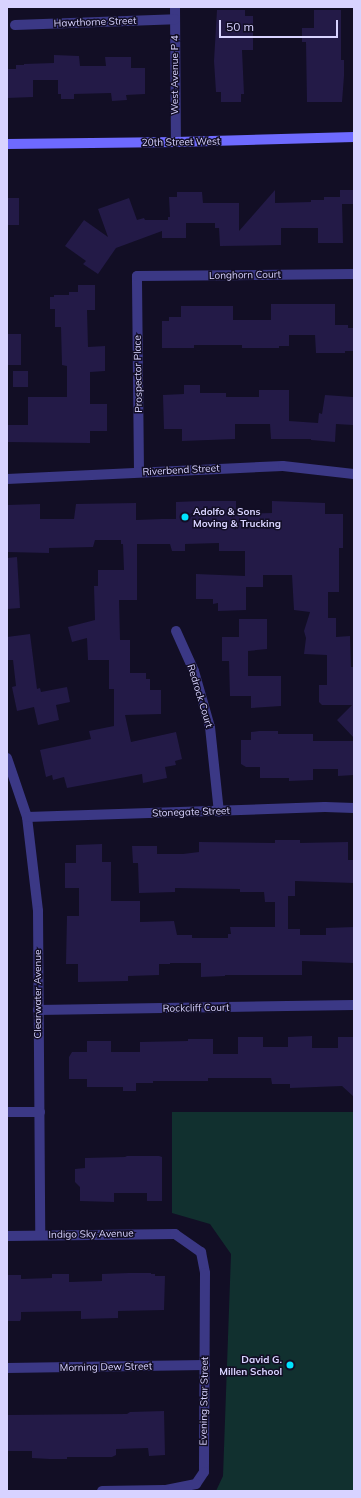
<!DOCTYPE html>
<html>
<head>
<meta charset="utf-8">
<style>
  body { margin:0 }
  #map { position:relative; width:361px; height:1498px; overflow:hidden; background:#120e25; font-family:Mulish,sans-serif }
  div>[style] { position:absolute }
  .green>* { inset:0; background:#11302f }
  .building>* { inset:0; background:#231a47; transform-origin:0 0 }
  .street>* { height:10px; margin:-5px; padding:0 5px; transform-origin:5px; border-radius:5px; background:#3b3885 }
  .secondary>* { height:10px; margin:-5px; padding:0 5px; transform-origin:5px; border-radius:5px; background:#6e6aff }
  .dots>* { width:11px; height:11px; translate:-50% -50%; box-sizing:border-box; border:2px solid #120e25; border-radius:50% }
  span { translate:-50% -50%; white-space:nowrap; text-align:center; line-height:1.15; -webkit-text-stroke:3px #120e25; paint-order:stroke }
  .street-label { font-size:10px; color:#d8d3ff }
  .poi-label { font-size:10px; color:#d8d3ff; font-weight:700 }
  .left { translate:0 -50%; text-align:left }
  .right { translate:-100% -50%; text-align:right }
  .frame { position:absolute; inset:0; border:8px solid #d8d3ff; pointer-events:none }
  .scale { position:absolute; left:219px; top:20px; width:119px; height:18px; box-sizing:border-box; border:2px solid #d8d3ff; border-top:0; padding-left:5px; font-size:12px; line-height:14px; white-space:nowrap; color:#d8d3ff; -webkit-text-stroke:3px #120e25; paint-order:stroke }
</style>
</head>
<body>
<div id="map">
  <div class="green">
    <div style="clip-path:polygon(172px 1112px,354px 1112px,354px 1491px,216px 1491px,223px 1476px,231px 1254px,210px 1224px,172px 1213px)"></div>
  </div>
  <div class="building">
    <div style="clip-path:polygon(217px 10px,245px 10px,245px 16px,253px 16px,253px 50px,242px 50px,244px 94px,241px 94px,241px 102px,221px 102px,221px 92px,216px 92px,214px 61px)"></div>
    <div style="clip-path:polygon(314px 10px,341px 10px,341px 60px,344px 60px,344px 76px,342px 102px,307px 102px,306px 42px,302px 42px,302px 28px,314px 28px)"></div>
    <div style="clip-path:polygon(54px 55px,79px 56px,80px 66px,106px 66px,105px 57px,131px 57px,131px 68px,145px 68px,145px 94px,126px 95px,127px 100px,112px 101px,111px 93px,74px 94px,74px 99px,61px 99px,61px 94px,58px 94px,58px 80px,33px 80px,33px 97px,7px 98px,7px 69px,16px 69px,16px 65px,24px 65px,24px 64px,54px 63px)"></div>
    <div style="clip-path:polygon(275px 190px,275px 203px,311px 202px,311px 200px,324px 200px,324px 197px,340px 197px,340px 190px,354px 190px,354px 204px,342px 204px,343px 243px,318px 243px,318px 228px,281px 228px,281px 245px,220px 246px,219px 228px,215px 228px,215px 223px,186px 223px,186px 238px,162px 238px,162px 231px,116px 248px,98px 274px,83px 264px,86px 261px,65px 246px,84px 220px,108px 237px,98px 209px,129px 198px,137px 220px,144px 218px,145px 220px,168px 220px,168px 217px,170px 217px,169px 197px,177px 197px,177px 192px,202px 192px,203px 203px,239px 203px,239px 231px)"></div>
    <div style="left:7px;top:198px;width:12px;height:27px"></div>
    <div style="clip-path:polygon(78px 285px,95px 285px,95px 310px,87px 310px,88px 347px,105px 346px,105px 371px,90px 372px,90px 404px,107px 404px,107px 431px,90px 431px,90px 443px,7px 442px,7px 425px,28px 425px,28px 397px,67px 397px,67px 366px,62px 365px,61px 327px,55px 327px,55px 309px,50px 309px,50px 297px,54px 297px,54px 295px,69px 295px,69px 292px,78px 292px)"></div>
    <div style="clip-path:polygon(271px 304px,335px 304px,335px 325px,348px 325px,348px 328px,354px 328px,354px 351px,345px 351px,345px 353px,316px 353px,315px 335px,289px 335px,289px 346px,279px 346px,279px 348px,242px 348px,242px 345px,194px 345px,194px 348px,162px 348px,162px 321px,169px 321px,169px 317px,181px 317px,181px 306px,233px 306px,233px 320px,271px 320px)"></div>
    <div style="left:7px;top:334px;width:14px;height:31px"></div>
    <div style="left:13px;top:371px;width:15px;height:16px"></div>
    <div style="clip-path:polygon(184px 385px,200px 385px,200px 393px,226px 393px,226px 397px,259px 397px,259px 390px,289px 390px,289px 421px,318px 423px,319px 413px,322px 414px,325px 395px,353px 397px,353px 425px,336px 424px,335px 442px,311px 440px,311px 439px,271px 439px,270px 424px,235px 424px,235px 439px,182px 441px,182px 429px,164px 429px,163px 395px,184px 394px)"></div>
    <div style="clip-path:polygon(201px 501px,236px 501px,236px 514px,272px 513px,272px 501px,325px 503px,325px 514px,343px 514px,343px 548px,339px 548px,339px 592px,328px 592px,328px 618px,336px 618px,336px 637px,350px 636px,351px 667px,354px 667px,354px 738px,337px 720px,352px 705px,322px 705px,319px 702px,319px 685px,327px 685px,327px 655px,304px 654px,306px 638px,304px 631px,310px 612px,294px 610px,292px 575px,263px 575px,263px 587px,246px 587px,246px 610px,218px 611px,218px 603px,213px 604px,213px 599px,196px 599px,196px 574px,245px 576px,245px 551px,219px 551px,219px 543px,185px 544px,185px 551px,172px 551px,170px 544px,137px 544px,137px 600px,119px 600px,120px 640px,130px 640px,130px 673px,146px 673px,146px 679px,150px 679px,150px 690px,161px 690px,161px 714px,125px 715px,131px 742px,176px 732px,182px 759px,175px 761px,176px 765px,165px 767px,167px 778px,143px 783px,142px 774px,67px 788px,64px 777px,53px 780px,52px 775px,46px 777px,40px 750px,91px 739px,89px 731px,114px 726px,114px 689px,109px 689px,109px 660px,88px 660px,87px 638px,72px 642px,68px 627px,95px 620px,94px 586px,98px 586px,98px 570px,124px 570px,123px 544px,121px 544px,121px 540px,95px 540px,93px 547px,49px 548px,49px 553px,7px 552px,7px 505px,40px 504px,40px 519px,74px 519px,76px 504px,136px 503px,136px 520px,162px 519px,176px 519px,176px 502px)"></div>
    <div style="clip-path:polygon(17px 557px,20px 608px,7px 609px,7px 558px)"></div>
    <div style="clip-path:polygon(239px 619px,267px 619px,267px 649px,248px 651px,248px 676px,281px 676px,281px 706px,251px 708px,251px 696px,230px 696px,229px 661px,222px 661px,222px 637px,239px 637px)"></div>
    <div style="clip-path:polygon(30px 634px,37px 689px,40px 688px,41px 692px,67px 687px,70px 702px,56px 705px,59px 720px,38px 725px,34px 707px,17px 711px,12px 687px,16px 686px,13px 660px,8px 660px,7px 656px,7px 637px)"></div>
    <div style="clip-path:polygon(259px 731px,278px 731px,278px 734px,313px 734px,313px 741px,354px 741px,354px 775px,338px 776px,338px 769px,313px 769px,313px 780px,289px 781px,289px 778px,260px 778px,260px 767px,246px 767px,241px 764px,241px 740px,251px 740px,251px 732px)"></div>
    <div style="clip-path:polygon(275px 840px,300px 840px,300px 843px,348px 842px,348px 860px,354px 860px,354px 883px,295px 881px,295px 896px,288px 896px,288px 929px,300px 929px,300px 935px,326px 935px,326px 928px,354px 927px,354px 963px,302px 961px,302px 975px,225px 975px,225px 976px,201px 977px,201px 963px,170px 963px,170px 964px,159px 964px,159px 975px,128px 976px,128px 981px,78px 982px,78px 964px,66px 964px,67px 916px,79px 916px,79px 888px,65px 888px,65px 863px,76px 863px,76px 845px,102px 844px,102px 862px,111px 862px,111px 901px,140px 901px,140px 922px,174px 921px,177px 935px,192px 935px,192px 938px,228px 938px,228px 934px,231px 934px,230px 927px,275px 927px,275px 902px,265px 902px,264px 892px,240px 892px,240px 889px,175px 888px,175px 892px,139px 893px,138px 863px,133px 863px,132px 846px,157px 846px,157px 854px,183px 854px,199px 852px,199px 842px,275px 843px)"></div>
    <div style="clip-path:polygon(312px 1036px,312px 1048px,338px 1048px,338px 1037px,354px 1037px,354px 1097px,342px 1086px,290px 1088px,290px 1084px,272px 1084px,271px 1078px,208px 1078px,208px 1081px,153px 1081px,153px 1083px,136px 1083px,136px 1091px,123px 1091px,123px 1087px,87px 1087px,87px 1079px,69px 1079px,69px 1057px,72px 1052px,87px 1052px,87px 1041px,111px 1041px,111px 1052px,140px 1052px,140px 1042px,188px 1041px,188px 1039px,213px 1039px,213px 1054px,238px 1054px,238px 1037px,263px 1037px,263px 1047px,288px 1047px,288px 1037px)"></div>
    <div style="clip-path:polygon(127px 1156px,159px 1156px,162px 1157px,162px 1201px,147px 1201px,147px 1193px,114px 1193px,114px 1202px,80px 1201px,80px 1187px,75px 1182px,75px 1169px,85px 1168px,85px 1158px,125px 1157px)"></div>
    <div style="clip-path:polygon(129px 1273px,151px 1273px,151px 1274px,155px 1274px,155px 1276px,165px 1276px,164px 1310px,118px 1311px,118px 1318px,81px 1319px,81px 1311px,21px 1312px,21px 1319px,20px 1321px,7px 1321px,7px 1275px,21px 1275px,21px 1279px,52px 1278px,52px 1274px,69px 1274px,69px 1282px,102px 1281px,102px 1274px)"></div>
    <div style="clip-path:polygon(164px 1411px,165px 1455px,149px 1456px,148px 1448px,116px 1449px,116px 1455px,112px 1457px,67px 1457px,67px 1459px,50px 1459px,32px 1458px,32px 1451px,7px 1451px,7px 1415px,127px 1414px,130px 1412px)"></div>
  </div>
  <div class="street">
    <div style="left:175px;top:7px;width:135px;rotate:89.6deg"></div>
    <div style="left:15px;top:25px;width:160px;rotate:-2.1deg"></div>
    <div style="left:139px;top:472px;width:196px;rotate:-90.6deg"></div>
    <div style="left:137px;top:276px;width:217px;rotate:-0.5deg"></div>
    <div style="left:7px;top:479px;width:276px;rotate:-2.7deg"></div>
    <div style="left:283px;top:466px;width:71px;rotate:6.4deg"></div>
    <div style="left:176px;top:631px;width:44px;rotate:65.8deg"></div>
    <div style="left:194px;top:671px;width:58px;rotate:74.1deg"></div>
    <div style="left:210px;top:727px;width:85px;rotate:84deg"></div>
    <div style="left:7px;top:758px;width:62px;rotate:71.3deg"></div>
    <div style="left:27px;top:817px;width:95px;rotate:83.3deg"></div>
    <div style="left:38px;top:911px;width:324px;rotate:89.6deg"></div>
    <div style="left:27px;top:817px;width:298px;rotate:-1.9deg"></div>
    <div style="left:325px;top:807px;width:29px;rotate:2deg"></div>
    <div style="left:38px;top:1010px;width:316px;rotate:-0.9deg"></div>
    <div style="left:7px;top:1112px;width:33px"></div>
    <div style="left:7px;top:1236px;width:168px;rotate:-0.7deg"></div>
    <div style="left:175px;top:1234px;width:32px;rotate:35deg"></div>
    <div style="left:201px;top:1252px;width:21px;rotate:79deg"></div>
    <div style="left:205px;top:1273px;width:199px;rotate:90.3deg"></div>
    <div style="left:204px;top:1472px;width:14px;rotate:124deg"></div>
    <div style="left:196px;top:1484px;width:33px;rotate:169deg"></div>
    <div style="left:164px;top:1490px;width:62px;rotate:179.1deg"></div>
    <div style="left:7px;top:1368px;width:198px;rotate:-0.9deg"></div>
  </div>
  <div class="secondary">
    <div style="left:7px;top:144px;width:169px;rotate:-0.7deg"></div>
    <div style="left:176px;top:142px;width:178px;rotate:-1.6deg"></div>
  </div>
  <div class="dots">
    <div style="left:185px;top:517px;background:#00e4fe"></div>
    <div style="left:290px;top:1365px;background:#00e4fe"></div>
  </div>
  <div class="street-label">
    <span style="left:95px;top:22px;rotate:-2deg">Hawthorne Street</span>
    <span style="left:175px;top:75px;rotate:-90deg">West Avenue P 4</span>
    <span style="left:181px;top:142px;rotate:-1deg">20th Street West</span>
    <span style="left:245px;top:275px;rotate:-1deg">Longhorn Court</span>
    <span style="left:138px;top:374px;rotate:-91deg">Prospector Place</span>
    <span style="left:181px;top:470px;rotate:-3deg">Riverbend Street</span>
    <span style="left:200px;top:696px;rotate:73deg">Redrock Court</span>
    <span style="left:191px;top:812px;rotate:-2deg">Stonegate Street</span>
    <span style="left:38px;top:994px;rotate:-90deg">Clearwater Avenue</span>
    <span style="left:196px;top:1008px;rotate:-1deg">Rockcliff Court</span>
    <span style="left:91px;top:1234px;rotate:-1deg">Indigo Sky Avenue</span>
    <span style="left:106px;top:1367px;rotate:-1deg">Morning Dew Street</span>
    <span style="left:204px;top:1401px;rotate:-89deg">Evening Star Street</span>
  </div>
  <div class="poi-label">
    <span class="left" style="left:193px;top:517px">Adolfo &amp; Sons<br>Moving &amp; Trucking</span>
    <span class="right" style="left:282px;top:1365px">David G.<br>Millen School</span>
  </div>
  <div class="frame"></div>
  <div class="scale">50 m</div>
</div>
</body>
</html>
